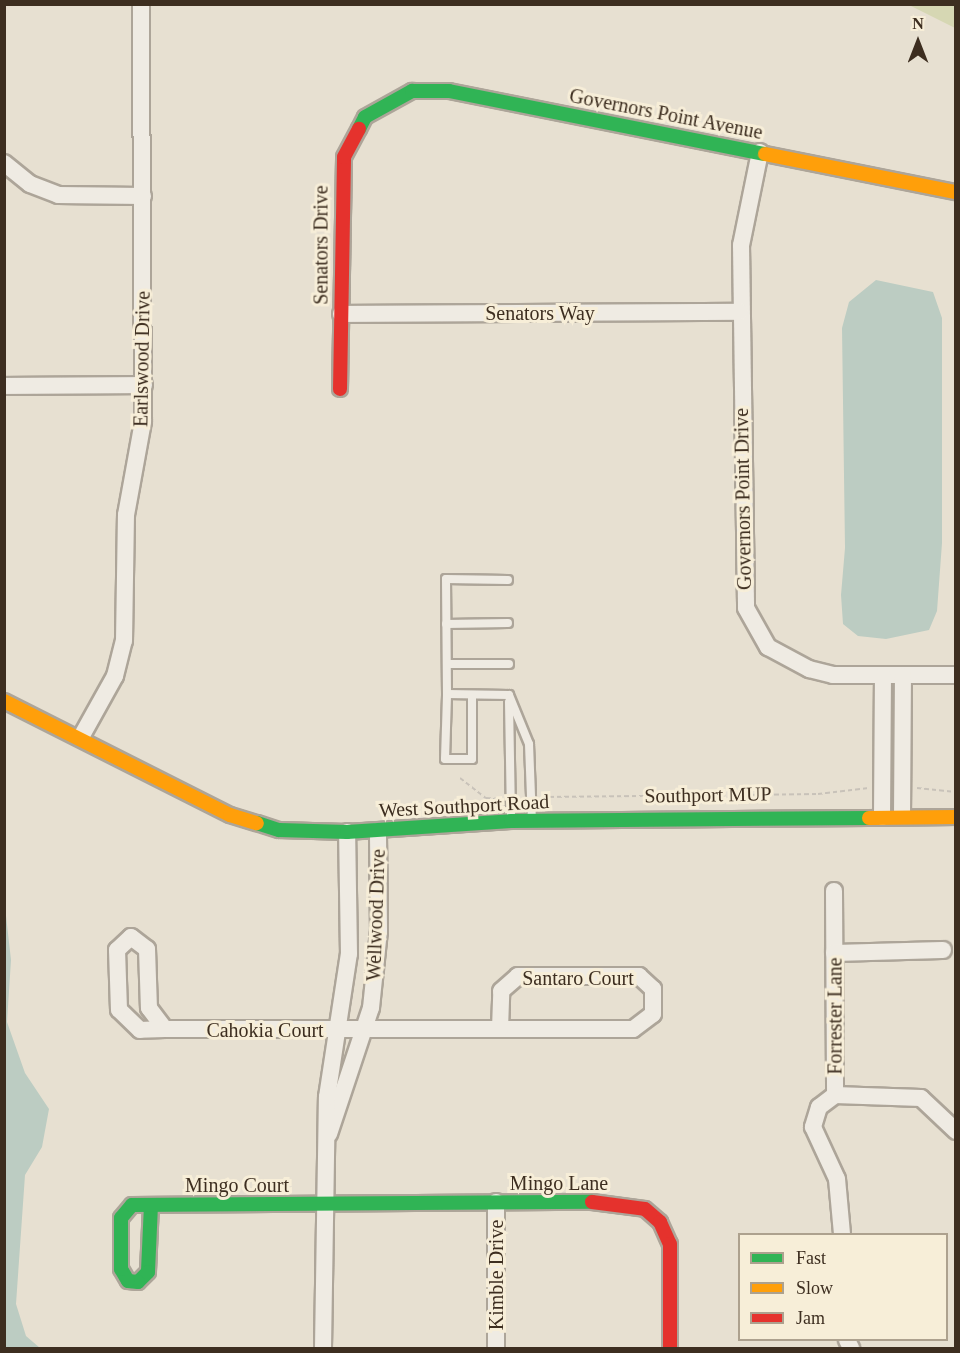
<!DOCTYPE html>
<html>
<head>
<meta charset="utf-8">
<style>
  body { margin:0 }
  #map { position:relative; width:960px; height:1353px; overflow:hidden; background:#e7e0d1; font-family:"Times New Roman",serif }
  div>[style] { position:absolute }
  .green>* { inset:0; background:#d6d7b3 }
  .water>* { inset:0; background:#bcccc2 }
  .path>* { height:2px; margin-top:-1px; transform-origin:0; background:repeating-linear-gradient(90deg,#c8c2b9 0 4.5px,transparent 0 7.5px) }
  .roads { filter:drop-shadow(2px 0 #ada599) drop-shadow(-2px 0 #ada599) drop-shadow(0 2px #ada599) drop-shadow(0 -2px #ada599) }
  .lane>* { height:8px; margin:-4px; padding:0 4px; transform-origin:4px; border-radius:4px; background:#efebe3 }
  .street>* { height:16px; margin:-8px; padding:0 8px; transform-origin:8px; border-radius:8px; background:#efebe3 }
  .fast>* { height:14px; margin:-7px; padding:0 7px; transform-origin:7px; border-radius:7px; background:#30b455 }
  .slow>* { height:14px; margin:-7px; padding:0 7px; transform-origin:7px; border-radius:7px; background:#ff9f0a }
  .jam>* { height:14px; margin:-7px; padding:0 7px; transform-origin:7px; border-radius:7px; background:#e5322d }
  span { translate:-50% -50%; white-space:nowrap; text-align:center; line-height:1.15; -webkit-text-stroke:6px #f7eed8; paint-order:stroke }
  .street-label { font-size:20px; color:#3d2e20 }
  .frame { position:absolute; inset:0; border:6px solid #3d2e20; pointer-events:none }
  .legend { position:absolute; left:738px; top:1233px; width:210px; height:108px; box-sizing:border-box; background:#f7eed8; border:2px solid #ada18e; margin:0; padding:8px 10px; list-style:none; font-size:18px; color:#3d2e20 }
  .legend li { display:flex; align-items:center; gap:12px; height:30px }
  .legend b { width:30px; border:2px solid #ada18e }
  .north { position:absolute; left:888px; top:12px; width:60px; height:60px; -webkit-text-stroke:4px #f7eed8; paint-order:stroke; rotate:0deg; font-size:16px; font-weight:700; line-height:24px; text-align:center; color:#3d2e20 }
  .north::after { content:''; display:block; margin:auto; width:21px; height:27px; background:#3d2e20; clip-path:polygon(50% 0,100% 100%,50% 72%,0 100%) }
</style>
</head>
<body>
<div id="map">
  <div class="green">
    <div style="clip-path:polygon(909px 5px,955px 5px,955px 28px)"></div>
  </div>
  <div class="water">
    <div style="clip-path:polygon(876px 280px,933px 292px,942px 318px,942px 543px,937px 611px,929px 630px,886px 639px,858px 636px,843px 624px,841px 595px,845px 548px,842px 328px,849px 302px)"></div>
    <div style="clip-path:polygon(4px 898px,11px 960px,7px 1022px,25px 1073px,49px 1109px,42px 1147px,25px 1175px,16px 1304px,26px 1336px,40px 1348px,5px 1348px)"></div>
  </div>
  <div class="path">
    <div style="left:460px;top:778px;width:33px;rotate:38deg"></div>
    <div style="left:486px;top:798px;width:14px;rotate:4deg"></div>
    <div style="left:917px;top:788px;width:39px;rotate:6deg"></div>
    <div style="left:542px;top:797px;width:276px;rotate:-0.6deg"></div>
    <div style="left:818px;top:794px;width:51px;rotate:-6.7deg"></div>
  </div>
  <div class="roads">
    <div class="lane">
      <div style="left:446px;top:624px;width:62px;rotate:-0.9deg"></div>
      <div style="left:447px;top:664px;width:62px"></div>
      <div style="left:447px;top:694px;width:115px;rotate:-90.5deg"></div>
      <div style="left:446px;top:579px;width:62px;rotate:0.9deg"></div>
      <div style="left:472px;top:695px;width:64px;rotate:90deg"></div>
      <div style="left:472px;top:759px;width:27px;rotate:180deg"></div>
      <div style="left:445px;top:759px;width:65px;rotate:-88.2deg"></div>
      <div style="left:447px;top:694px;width:62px;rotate:0.9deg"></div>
      <div style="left:509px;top:695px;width:53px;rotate:67.8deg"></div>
      <div style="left:529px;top:744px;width:77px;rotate:87.8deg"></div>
      <div style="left:509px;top:702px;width:119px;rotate:89deg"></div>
    </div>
    <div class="street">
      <div style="left:760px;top:152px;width:95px;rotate:101.5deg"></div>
      <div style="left:741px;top:245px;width:363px;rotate:89.2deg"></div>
      <div style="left:746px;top:608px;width:45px;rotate:60.6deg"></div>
      <div style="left:768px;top:647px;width:47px;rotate:28.2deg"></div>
      <div style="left:809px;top:669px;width:25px;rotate:14deg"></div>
      <div style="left:833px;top:675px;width:123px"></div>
      <div style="left:4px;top:163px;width:33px;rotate:39deg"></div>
      <div style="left:30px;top:184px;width:30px;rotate:21deg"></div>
      <div style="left:58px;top:195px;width:85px;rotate:0.7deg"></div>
      <div style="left:341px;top:314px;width:399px;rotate:-0.3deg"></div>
      <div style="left:4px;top:386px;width:140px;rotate:-0.4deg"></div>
      <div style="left:81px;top:737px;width:70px;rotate:-60.9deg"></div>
      <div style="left:115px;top:676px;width:36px;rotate:-76deg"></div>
      <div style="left:124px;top:641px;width:126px;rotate:-89.1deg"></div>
      <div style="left:126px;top:515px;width:96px;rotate:-79.7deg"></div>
      <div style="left:143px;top:421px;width:417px;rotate:-90.3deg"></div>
      <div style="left:902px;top:816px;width:140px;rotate:-89.6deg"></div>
      <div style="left:882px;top:817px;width:142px;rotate:-89.6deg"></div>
      <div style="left:834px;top:891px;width:204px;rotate:89.7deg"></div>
      <div style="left:131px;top:937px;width:20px;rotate:37deg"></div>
      <div style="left:147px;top:949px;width:59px;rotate:88.1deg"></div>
      <div style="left:149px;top:1008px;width:26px;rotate:53deg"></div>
      <div style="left:165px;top:1029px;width:25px;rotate:178deg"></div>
      <div style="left:140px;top:1030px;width:29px;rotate:-136deg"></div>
      <div style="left:119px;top:1010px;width:60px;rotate:-91.9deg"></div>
      <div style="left:117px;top:950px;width:19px;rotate:-43deg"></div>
      <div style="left:834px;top:953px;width:109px;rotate:-1.6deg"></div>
      <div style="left:518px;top:976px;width:121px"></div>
      <div style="left:639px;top:976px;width:19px;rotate:43deg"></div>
      <div style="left:653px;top:989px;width:25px;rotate:90deg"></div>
      <div style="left:653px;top:1014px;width:25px;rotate:143deg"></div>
      <div style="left:633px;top:1029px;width:133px;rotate:180deg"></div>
      <div style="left:500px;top:1029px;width:38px;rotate:-88deg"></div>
      <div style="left:501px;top:991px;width:23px;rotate:-41deg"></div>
      <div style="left:165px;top:1029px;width:335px"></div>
      <div style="left:835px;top:1095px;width:20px;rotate:143deg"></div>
      <div style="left:819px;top:1107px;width:21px;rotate:107deg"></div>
      <div style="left:813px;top:1127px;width:57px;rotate:65.2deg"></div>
      <div style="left:837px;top:1179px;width:55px;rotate:84.8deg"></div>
      <div style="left:835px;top:1095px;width:86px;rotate:2deg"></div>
      <div style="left:921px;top:1098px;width:48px;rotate:43.3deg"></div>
      <div style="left:329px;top:1134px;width:133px;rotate:-71.6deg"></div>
      <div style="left:371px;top:1008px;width:77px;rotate:-84.1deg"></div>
      <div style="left:379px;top:931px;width:100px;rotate:-90.6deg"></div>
      <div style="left:496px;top:1202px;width:146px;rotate:90deg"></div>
      <div style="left:847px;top:1340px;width:9px;rotate:63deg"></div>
      <div style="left:323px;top:1348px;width:251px;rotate:-89.1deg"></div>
      <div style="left:327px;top:1097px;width:145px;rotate:-81.3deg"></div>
      <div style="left:349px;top:954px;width:122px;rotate:-90.9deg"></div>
    </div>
    <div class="fast">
      <div style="left:359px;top:129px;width:13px;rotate:-63deg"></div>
      <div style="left:365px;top:117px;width:54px;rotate:-29deg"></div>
      <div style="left:412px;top:91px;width:37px"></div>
      <div style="left:449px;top:91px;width:322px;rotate:11.3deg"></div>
      <div style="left:257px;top:823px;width:23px;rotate:18deg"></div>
      <div style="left:279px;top:830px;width:68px;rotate:1.7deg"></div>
      <div style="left:347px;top:832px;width:164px;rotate:-3.8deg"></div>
      <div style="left:511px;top:821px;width:358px;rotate:-0.5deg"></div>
      <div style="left:151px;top:1205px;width:67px;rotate:92.6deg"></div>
      <div style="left:148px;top:1272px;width:14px;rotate:135deg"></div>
      <div style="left:138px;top:1282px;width:10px;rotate:-174deg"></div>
      <div style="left:128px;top:1281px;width:14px;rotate:-120deg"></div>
      <div style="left:121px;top:1269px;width:51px;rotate:-90deg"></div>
      <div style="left:121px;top:1218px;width:17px;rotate:-50deg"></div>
      <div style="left:132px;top:1205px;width:460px;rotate:-0.4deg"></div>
    </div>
    <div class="slow">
      <div style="left:765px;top:154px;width:195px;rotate:11.3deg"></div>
      <div style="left:4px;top:701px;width:253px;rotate:26.8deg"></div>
      <div style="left:230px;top:815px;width:28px;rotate:17deg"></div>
      <div style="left:869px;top:818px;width:87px;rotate:-0.7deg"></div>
    </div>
    <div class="jam">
      <div style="left:340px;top:389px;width:232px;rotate:-89deg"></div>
      <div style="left:344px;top:157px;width:32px;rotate:-62deg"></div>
      <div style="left:592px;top:1202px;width:53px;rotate:7.5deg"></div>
      <div style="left:645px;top:1209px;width:20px;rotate:41deg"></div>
      <div style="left:660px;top:1222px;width:24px;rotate:66deg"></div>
      <div style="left:670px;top:1244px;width:104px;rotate:90deg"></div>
    </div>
  </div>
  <div class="street-label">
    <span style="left:666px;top:114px;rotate:11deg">Governors Point Avenue</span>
    <span style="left:321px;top:245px;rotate:-90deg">Senators Drive</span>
    <span style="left:540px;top:313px">Senators Way</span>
    <span style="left:142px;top:359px;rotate:-89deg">Earlswood Drive</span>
    <span style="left:743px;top:499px;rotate:-91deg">Governors Point Drive</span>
    <span style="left:708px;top:795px;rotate:-1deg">Southport MUP</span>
    <span style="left:464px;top:806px;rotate:-3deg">West Southport Road</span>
    <span style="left:376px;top:915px;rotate:-88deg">Wellwood Drive</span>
    <span style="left:578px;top:978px">Santaro Court</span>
    <span style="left:835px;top:1016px;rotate:-90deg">Forrester Lane</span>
    <span style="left:265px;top:1030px">Cahokia Court</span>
    <span style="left:559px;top:1183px">Mingo Lane</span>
    <span style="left:237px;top:1185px">Mingo Court</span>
    <span style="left:496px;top:1275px;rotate:-90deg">Kimble Drive</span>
  </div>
  <div class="frame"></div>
  <ul class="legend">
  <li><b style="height:8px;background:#30b455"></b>Fast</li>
  <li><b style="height:8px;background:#ff9f0a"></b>Slow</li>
  <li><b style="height:8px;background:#e5322d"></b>Jam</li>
  </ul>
  <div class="north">N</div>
</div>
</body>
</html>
